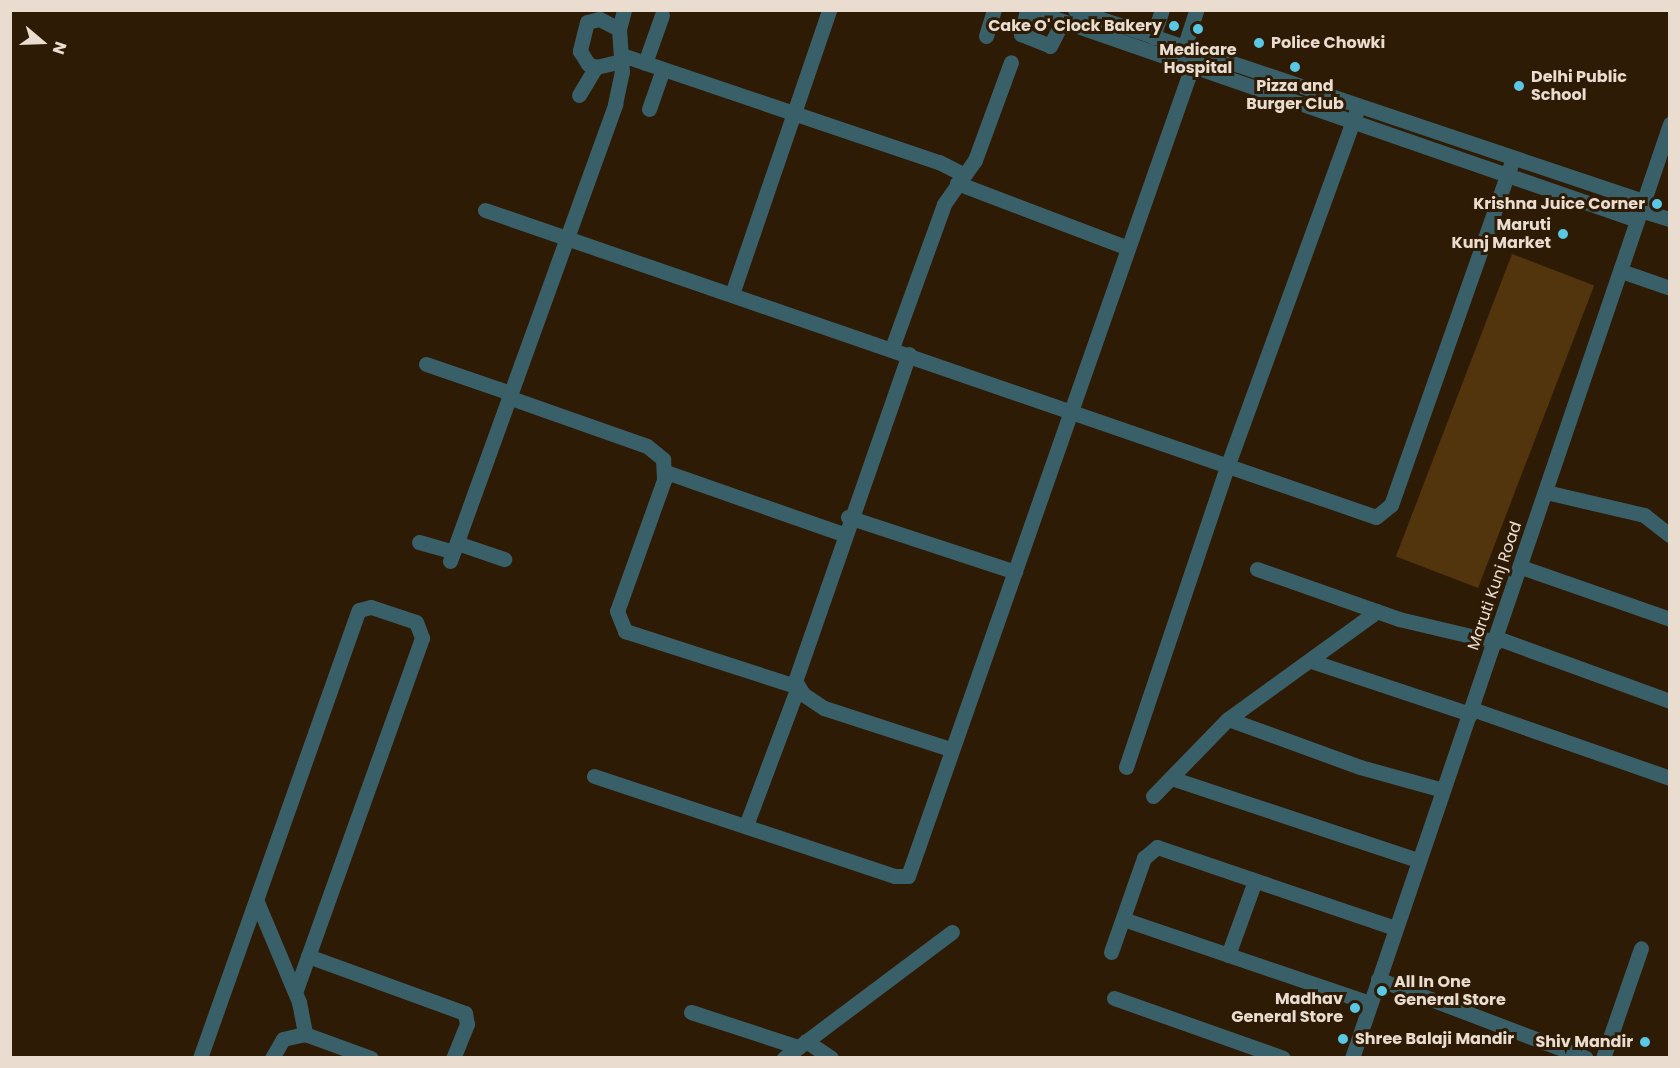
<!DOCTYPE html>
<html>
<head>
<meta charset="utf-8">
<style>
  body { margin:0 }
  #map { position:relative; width:1680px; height:1068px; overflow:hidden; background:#2e1b05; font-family:Poppins,sans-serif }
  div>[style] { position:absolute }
  .green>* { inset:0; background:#52340d; transform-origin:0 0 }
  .minor>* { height:15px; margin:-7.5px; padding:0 7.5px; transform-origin:7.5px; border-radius:7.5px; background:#395f69 }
  .dots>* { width:16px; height:16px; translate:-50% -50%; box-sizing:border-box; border:3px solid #2e1b05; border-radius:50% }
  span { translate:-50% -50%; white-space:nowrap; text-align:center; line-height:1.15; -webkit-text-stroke:6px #2e1b05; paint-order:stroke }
  .poi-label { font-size:16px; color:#eaddd0; font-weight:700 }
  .right { translate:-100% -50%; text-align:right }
  .left { translate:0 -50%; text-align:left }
  .street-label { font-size:16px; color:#eaddd0 }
  .frame { position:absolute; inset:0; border:12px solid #eaddd0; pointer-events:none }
  .north { position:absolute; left:12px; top:12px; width:60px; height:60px; -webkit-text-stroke:4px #2e1b05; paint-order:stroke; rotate:109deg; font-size:16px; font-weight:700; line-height:24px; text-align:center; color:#eaddd0 }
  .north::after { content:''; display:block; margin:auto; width:21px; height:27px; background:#eaddd0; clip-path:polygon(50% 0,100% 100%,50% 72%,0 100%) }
</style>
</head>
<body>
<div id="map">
  <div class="green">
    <div style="left:1512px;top:254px;width:88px;height:324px;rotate:21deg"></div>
  </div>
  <div class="minor">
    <div style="left:1027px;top:10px;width:25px;rotate:104deg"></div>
    <div style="left:1021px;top:34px;width:31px;rotate:22deg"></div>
    <div style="left:1050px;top:46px;width:27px;rotate:-63deg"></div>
    <div style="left:1031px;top:10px;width:641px;rotate:19.11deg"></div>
    <div style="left:1075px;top:10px;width:599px;rotate:18.59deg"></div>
    <div style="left:619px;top:29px;width:22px;rotate:-153deg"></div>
    <div style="left:599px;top:19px;width:12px;rotate:166deg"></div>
    <div style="left:587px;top:22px;width:30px;rotate:104deg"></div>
    <div style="left:580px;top:51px;width:15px;rotate:58deg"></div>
    <div style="left:588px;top:64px;width:9px;rotate:21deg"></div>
    <div style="left:596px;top:67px;width:27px;rotate:-13deg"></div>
    <div style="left:986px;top:36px;width:27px;rotate:-73deg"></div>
    <div style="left:1153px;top:37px;width:28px;rotate:-72deg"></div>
    <div style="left:1184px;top:48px;width:40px;rotate:-72deg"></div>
    <div style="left:622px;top:55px;width:335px;rotate:18.7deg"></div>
    <div style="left:939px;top:162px;width:28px;rotate:27deg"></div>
    <div style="left:645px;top:63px;width:51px;rotate:-70.5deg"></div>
    <div style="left:579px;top:95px;width:33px;rotate:-59deg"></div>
    <div style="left:649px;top:109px;width:42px;rotate:-70.7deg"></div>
    <div style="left:957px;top:183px;width:183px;rotate:20.8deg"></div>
    <div style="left:485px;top:210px;width:942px;rotate:19.01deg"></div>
    <div style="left:1376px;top:517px;width:19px;rotate:-39deg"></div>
    <div style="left:1391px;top:505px;width:367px;rotate:-70.6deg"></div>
    <div style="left:1640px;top:210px;width:31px;rotate:17deg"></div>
    <div style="left:1621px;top:271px;width:52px;rotate:19.1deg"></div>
    <div style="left:732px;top:294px;width:300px;rotate:-71.1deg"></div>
    <div style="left:892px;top:348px;width:153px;rotate:-70.1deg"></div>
    <div style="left:944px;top:204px;width:54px;rotate:-54.8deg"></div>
    <div style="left:975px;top:160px;width:104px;rotate:-69.8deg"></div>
    <div style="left:909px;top:354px;width:346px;rotate:109.2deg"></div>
    <div style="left:795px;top:681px;width:15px;rotate:58deg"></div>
    <div style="left:803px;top:694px;width:25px;rotate:34deg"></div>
    <div style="left:824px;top:708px;width:133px;rotate:18deg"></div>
    <div style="left:426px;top:364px;width:89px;rotate:19deg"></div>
    <div style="left:508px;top:397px;width:147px;rotate:19.4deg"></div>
    <div style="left:647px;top:446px;width:21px;rotate:39deg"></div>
    <div style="left:663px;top:459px;width:21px;rotate:87deg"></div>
    <div style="left:664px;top:480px;width:139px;rotate:109.7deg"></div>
    <div style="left:617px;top:611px;width:22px;rotate:68deg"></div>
    <div style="left:625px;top:631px;width:182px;rotate:17.9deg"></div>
    <div style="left:798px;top:687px;width:147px;rotate:110.6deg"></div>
    <div style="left:666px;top:472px;width:188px;rotate:19.3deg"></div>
    <div style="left:1546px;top:492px;width:101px;rotate:13.2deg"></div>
    <div style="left:1644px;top:515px;width:33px;rotate:38deg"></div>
    <div style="left:848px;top:517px;width:176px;rotate:18.2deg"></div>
    <div style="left:419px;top:542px;width:35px;rotate:16deg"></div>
    <div style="left:457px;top:543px;width:50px;rotate:18.8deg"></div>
    <div style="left:450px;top:561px;width:486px;rotate:-70.1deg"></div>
    <div style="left:615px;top:104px;width:33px;rotate:-78deg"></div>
    <div style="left:622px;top:72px;width:43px;rotate:-94deg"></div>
    <div style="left:619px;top:29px;width:20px;rotate:-75deg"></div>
    <div style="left:1521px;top:567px;width:158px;rotate:19.2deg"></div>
    <div style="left:1257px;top:569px;width:151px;rotate:19.4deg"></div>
    <div style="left:1399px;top:619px;width:100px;rotate:13.3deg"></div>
    <div style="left:1497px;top:638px;width:184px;rotate:20deg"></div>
    <div style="left:1311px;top:661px;width:168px;rotate:18.4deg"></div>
    <div style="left:1472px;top:709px;width:210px;rotate:19.2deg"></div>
    <div style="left:1228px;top:719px;width:140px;rotate:20deg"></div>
    <div style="left:1360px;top:767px;width:86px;rotate:15.5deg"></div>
    <div style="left:1126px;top:767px;width:317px;rotate:-71.4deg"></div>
    <div style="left:1227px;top:467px;width:383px;rotate:-70deg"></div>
    <div style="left:594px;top:776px;width:317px;rotate:18.4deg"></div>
    <div style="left:895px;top:876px;width:13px"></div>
    <div style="left:908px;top:876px;width:873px;rotate:-70.67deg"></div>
    <div style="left:1174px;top:779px;width:257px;rotate:18.4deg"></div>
    <div style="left:1153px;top:796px;width:107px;rotate:-45.8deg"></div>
    <div style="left:1228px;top:719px;width:184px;rotate:-35.9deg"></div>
    <div style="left:257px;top:902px;width:108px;rotate:67.2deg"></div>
    <div style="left:299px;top:1002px;width:33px;rotate:79deg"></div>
    <div style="left:1123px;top:919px;width:261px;rotate:18.8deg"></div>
    <div style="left:1111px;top:952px;width:100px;rotate:-70.7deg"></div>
    <div style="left:1144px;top:858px;width:17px;rotate:-40deg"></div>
    <div style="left:1157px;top:847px;width:251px;rotate:18.8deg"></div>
    <div style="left:1228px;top:955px;width:79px;rotate:-70deg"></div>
    <div style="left:308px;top:956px;width:167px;rotate:20deg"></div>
    <div style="left:465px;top:1013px;width:11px;rotate:80deg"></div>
    <div style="left:467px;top:1024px;width:37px;rotate:112deg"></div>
    <div style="left:1378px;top:979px;width:222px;rotate:20.8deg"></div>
    <div style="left:1114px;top:998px;width:179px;rotate:19.5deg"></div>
    <div style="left:691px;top:1012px;width:113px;rotate:18.1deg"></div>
    <div style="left:806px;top:1041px;width:30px;rotate:34deg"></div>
    <div style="left:200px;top:1058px;width:475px;rotate:-70.5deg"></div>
    <div style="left:359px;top:610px;width:12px;rotate:-14deg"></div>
    <div style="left:371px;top:607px;width:47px;rotate:18.4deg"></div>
    <div style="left:416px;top:622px;width:17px;rotate:69deg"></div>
    <div style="left:422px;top:638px;width:376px;rotate:109.7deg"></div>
    <div style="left:272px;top:1058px;width:22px;rotate:-60deg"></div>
    <div style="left:283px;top:1039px;width:23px;rotate:-13deg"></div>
    <div style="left:305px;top:1034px;width:70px;rotate:20deg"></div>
    <div style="left:784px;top:1058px;width:210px;rotate:-36.9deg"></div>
    <div style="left:1352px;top:1058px;width:987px;rotate:-71.2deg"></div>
    <div style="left:1603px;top:1058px;width:116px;rotate:-70.9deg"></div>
  </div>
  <div class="dots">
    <div style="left:1174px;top:26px;background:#59c8e4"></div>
    <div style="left:1198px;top:29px;background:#59c8e4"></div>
    <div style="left:1259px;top:43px;background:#59c8e4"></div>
    <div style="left:1295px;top:67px;background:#59c8e4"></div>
    <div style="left:1519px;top:86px;background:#59c8e4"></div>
    <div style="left:1657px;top:204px;background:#59c8e4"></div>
    <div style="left:1563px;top:234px;background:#59c8e4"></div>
    <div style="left:1382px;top:991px;background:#59c8e4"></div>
    <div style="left:1355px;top:1008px;background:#59c8e4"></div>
    <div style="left:1343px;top:1039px;background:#59c8e4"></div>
    <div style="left:1645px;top:1042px;background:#59c8e4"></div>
  </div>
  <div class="poi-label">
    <span class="right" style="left:1162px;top:26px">Cake O' Clock Bakery</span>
    <span class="left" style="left:1271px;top:43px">Police Chowki</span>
    <span style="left:1198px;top:59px">Medicare<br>Hospital</span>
    <span class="left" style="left:1531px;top:86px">Delhi Public<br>School</span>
    <span style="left:1295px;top:95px">Pizza and<br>Burger Club</span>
    <span class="right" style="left:1645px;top:204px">Krishna Juice Corner</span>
    <span class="right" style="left:1551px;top:234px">Maruti<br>Kunj Market</span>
    <span class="left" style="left:1394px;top:991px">All In One<br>General Store</span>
    <span class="right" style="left:1343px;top:1008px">Madhav<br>General Store</span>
    <span class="left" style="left:1355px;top:1039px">Shree Balaji Mandir</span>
    <span class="right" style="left:1633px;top:1042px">Shiv Mandir</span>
  </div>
  <div class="street-label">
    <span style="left:1495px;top:586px;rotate:-71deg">Maruti Kunj Road</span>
  </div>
  <div class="frame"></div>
  <div class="north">N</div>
</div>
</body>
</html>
